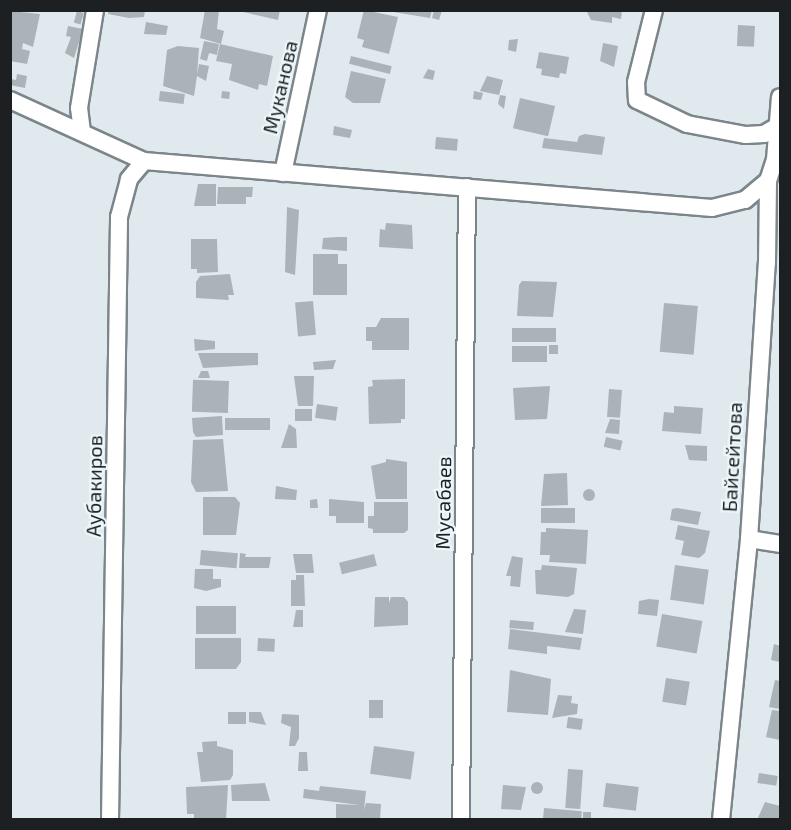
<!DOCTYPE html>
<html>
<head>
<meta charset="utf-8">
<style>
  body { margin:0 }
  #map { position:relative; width:791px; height:830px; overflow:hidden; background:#dfe9ee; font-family:"Exo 2",sans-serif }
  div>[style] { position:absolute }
  .building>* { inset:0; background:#a9b3b8; transform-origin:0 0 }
  .round { border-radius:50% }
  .roads { filter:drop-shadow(2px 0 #7c858a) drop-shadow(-2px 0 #7c858a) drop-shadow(0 2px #7c858a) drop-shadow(0 -2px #7c858a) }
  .street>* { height:16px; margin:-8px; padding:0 8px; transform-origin:8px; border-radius:8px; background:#fff }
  span { translate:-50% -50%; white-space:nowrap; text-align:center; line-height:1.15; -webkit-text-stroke:4.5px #ecf7fc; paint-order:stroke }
  .street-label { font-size:20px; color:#1d2022 }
  .frame { position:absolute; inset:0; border:12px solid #1d2022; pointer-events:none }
</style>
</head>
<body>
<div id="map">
  <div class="building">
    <div style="clip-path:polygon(109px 10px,145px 10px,144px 17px,129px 18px,108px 14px)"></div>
    <div style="clip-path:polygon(205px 10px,219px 10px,217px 29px,224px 31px,221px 44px,200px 38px)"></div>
    <div style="clip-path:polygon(235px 10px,280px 10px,278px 20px)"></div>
    <div style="clip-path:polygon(364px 10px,398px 17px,389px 54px,362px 47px,364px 40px,357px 38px)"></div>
    <div style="clip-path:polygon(381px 10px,432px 10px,430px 18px)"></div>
    <div style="clip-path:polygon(434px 10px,442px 10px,439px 20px,432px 18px)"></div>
    <div style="clip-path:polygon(586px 10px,622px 10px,621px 19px,612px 17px,612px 23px,591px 20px)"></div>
    <div style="clip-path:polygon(10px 11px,40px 14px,33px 47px,23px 43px,22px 49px,30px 51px,27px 64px,10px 61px)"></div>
    <div style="left:77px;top:11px;width:7px;height:12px;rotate:16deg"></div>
    <div style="clip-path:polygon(146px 22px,168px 26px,166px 35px,144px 34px)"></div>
    <div style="left:738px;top:25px;width:17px;height:21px;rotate:3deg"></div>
    <div style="clip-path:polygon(68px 26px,83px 29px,74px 58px,65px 53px,71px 37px,66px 36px)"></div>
    <div style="clip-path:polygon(518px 39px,516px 52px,508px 50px,509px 40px)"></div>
    <div style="clip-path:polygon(204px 41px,219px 44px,217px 55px,209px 53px,207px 61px,200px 59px)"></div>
    <div style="clip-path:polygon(603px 43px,618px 46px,614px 67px,600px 61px)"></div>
    <div style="clip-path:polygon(220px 44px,273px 56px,267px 86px,259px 84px,258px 90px,229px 80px,232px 64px,216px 61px)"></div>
    <div style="clip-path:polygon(178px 46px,199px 48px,197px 75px,199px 64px,209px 66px,206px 81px,197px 76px,194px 96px,163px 86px,167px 50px)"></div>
    <div style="clip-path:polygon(539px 52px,569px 57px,566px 74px,560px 73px,559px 78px,541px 75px,542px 69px,536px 68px)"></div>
    <div style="left:351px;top:56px;width:42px;height:8px;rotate:14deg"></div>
    <div style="clip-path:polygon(428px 69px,435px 71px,433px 80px,423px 78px)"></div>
    <div style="clip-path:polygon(351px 71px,386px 79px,380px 103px,353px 103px,345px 97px)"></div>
    <div style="clip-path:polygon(17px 74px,27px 76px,25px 88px,10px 85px,10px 79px,16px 80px)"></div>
    <div style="clip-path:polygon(487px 76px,503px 80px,499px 95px,480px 91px)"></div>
    <div style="left:160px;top:91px;width:25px;height:10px;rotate:7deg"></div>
    <div style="left:222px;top:91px;width:8px;height:7px;rotate:7deg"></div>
    <div style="clip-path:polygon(474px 91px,483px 93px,481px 100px,473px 99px)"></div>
    <div style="clip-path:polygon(500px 95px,506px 96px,504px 109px,498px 104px)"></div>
    <div style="left:520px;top:98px;width:36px;height:31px;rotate:13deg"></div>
    <div style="clip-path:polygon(334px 126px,352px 130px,350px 138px,333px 135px)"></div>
    <div style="clip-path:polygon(585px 134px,605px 137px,602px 155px,542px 148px,544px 138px,577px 142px,579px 136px)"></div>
    <div style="left:436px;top:137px;width:22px;height:12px;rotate:5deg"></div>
    <div style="clip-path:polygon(198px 184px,216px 184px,216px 206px,194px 206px)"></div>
    <div style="clip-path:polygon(218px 187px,253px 187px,252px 197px,246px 197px,246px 204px,217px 204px)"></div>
    <div style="clip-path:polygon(287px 207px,299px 210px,295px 275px,285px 272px)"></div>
    <div style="clip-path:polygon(386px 223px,412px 225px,413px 249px,379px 247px,380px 229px,385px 230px)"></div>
    <div style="clip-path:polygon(338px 237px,347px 237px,347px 251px,322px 249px,323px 238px)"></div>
    <div style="clip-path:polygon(191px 239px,217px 239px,218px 272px,197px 273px,197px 269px,191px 269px)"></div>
    <div style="clip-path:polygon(313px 254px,338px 254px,338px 264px,347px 264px,347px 295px,313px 295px)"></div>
    <div style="clip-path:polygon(230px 274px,234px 295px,228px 295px,229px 300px,196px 298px,196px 282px,200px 276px)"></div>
    <div style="clip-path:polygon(522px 281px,557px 282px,553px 317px,517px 316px,519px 285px)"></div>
    <div style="left:313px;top:301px;width:34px;height:18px;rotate:85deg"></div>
    <div style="left:664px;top:303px;width:34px;height:49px;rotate:5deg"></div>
    <div style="clip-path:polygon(381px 318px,409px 318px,409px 350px,372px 350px,372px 341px,366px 341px,366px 327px,376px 327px)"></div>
    <div style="left:556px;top:328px;width:14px;height:44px;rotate:90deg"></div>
    <div style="clip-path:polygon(194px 339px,215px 341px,215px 349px,195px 351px)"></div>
    <div style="left:549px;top:345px;width:9px;height:9px"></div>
    <div style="left:512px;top:346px;width:35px;height:16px"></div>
    <div style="clip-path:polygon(198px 353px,258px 353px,258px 365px,203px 368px)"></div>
    <div style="clip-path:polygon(336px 360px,333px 369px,314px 370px,313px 362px)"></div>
    <div style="clip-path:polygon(201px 371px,208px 371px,210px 378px,198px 378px)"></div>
    <div style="clip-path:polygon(294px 376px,314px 376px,313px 406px,298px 406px)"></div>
    <div style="clip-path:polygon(405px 379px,405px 419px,401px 419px,401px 423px,369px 424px,368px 387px,373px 386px,372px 380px)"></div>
    <div style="left:229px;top:381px;width:32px;height:36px;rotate:92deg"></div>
    <div style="clip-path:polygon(550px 386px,547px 419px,515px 420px,513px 388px)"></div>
    <div style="left:609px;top:389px;width:13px;height:28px;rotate:4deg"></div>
    <div style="left:317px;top:404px;width:21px;height:14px;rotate:8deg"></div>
    <div style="clip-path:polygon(674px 406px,703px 408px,701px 434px,662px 431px,664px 412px,674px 413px)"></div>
    <div style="left:295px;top:409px;width:17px;height:12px"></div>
    <div style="clip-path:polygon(222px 416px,223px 435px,196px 437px,193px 432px,192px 418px)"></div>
    <div style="left:225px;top:418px;width:45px;height:12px"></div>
    <div style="clip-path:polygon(610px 419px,620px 420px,619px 434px,605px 433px)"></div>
    <div style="clip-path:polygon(289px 424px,296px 429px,297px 448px,281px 448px)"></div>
    <div style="left:606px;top:437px;width:17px;height:10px;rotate:13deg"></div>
    <div style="clip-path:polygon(223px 439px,228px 491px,196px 492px,191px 482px,193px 440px)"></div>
    <div style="clip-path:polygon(685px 445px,707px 446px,707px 461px,689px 460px)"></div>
    <div style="clip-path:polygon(386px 459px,407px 462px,407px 499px,376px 499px,371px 466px,386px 462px)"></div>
    <div style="clip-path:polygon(567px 473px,568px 505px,541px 506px,544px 474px)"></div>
    <div style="clip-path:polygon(276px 486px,297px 490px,296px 500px,275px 499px)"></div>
    <div class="round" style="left:583px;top:489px;width:12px;height:12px"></div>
    <div style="clip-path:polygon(203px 497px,235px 497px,240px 503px,236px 535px,203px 535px)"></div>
    <div style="clip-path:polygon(317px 499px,318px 508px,310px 508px,310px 500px)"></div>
    <div style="clip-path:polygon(329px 499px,364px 502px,364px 523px,336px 523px,336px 516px,329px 516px)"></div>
    <div style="clip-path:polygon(374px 502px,408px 502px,408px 530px,404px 533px,373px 533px,373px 529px,368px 528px,368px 516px,374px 516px)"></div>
    <div style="left:575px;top:508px;width:15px;height:34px;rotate:90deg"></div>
    <div style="clip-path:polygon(677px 508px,701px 512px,698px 525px,670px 520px,672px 509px)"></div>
    <div style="clip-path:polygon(678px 525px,710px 531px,705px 553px,699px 558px,681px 555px,684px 541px,675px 539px)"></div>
    <div style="clip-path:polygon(546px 528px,588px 530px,586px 564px,549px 562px,550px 555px,540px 555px,541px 532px,546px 532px)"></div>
    <div style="left:201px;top:550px;width:37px;height:15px;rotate:5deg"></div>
    <div style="clip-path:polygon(240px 553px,246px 554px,245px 557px,271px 557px,269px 568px,239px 568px)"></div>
    <div style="clip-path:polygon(293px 554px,312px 554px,314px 573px,296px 573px)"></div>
    <div style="left:374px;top:554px;width:12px;height:36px;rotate:76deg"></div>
    <div style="clip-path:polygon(512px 556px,523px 558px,520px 587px,510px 586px,511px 576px,506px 576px)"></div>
    <div style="clip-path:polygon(542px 565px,577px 568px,574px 594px,568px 597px,536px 594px,535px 570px,541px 570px)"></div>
    <div style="left:675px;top:565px;width:34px;height:35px;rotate:8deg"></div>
    <div style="clip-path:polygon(195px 569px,213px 569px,213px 579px,221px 579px,221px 587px,206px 591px,194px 588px)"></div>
    <div style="clip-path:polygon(296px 575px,304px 575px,305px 606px,291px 606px,291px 580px,296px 580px)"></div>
    <div style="clip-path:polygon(375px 597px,389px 597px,389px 603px,391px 597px,404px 597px,408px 602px,408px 625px,374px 627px)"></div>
    <div style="clip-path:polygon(649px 599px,659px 600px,657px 616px,638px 614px,639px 601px)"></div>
    <div style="left:196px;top:606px;width:40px;height:28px"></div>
    <div style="clip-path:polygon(574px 609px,586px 610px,583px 634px,565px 632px)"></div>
    <div style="clip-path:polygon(296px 610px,303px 610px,303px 627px,293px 627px)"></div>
    <div style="left:662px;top:614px;width:41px;height:33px;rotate:10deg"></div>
    <div style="left:510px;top:620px;width:24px;height:8px;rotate:5deg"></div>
    <div style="clip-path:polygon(510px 629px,582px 638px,580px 650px,547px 646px,547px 654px,508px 649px)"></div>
    <div style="clip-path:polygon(195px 638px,241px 638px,241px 662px,236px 669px,195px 669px)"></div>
    <div style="left:258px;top:638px;width:17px;height:13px;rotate:3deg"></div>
    <div style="clip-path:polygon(774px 644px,780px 646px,780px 662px,771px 660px)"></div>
    <div style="clip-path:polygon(510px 670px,551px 679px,548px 715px,507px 712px)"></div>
    <div style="left:666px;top:678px;width:24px;height:24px;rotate:9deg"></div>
    <div style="clip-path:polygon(775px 680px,780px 681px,780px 709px,769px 707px)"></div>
    <div style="clip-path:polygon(558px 695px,572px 696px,571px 703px,578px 704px,577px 714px,552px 718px)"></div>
    <div style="left:369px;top:700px;width:14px;height:18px"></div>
    <div style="clip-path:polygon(772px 710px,780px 711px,780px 740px,766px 737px)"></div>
    <div style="left:228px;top:712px;width:18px;height:12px"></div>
    <div style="clip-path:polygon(249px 712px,261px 712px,266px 725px,249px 722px)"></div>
    <div style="clip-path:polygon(282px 714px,299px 715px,299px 738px,295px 746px,289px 746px,291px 727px,281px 723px)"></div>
    <div style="left:568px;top:717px;width:15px;height:11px;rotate:8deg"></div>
    <div style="clip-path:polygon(217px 741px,217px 746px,233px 750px,233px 775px,230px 780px,201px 782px,197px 752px,203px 752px,202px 742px)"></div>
    <div style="left:374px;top:746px;width:41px;height:28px;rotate:8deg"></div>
    <div style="clip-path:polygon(299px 752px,307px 752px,308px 771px,298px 771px)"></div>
    <div style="left:568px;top:769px;width:15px;height:39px;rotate:4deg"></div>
    <div style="left:759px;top:773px;width:19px;height:10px;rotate:9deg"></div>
    <div class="round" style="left:531px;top:782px;width:12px;height:12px"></div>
    <div style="clip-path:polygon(265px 783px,270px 801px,232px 801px,231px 785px)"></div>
    <div style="left:606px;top:783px;width:33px;height:24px;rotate:7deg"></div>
    <div style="clip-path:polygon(228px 785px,226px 820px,194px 820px,194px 814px,187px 814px,186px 787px)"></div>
    <div style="clip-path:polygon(503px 785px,526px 787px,521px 810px,501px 809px)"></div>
    <div style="clip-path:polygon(320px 786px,366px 791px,364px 810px,366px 803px,381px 804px,380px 820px,336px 820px,336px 804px,360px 805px,303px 798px,304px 789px,319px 791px)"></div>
    <div style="clip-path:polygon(765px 802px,780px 806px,780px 820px,757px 820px)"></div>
    <div style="left:544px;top:808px;width:38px;height:10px;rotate:5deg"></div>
    <div style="left:583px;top:812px;width:8px;height:7px"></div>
  </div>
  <div class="roads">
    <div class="street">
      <div style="left:654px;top:10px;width:74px;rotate:104deg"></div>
      <div style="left:636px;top:82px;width:18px;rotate:87deg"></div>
      <div style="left:637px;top:100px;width:55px;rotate:25.6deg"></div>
      <div style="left:687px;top:124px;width:60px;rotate:10.6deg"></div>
      <div style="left:746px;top:135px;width:18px;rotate:-3deg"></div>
      <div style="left:764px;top:134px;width:16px;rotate:-30deg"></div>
      <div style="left:10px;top:100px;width:147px;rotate:24.5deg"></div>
      <div style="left:144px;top:161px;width:570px;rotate:4.73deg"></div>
      <div style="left:712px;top:208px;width:34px;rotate:-14deg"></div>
      <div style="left:745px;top:200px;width:30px;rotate:-40deg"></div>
      <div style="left:82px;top:132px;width:24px;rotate:-97deg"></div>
      <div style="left:79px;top:108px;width:99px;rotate:-80.7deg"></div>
      <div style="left:283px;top:173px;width:167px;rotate:-77.9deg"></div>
      <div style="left:749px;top:539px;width:31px;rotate:9deg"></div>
      <div style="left:110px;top:820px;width:603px;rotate:-89.14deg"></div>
      <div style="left:119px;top:217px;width:39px;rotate:-75deg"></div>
      <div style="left:129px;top:179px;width:23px;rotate:-50deg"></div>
      <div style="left:461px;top:820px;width:633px;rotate:-89.46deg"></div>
      <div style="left:721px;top:820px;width:282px;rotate:-84.3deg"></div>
      <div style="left:749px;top:539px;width:277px;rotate:-86.3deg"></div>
      <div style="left:767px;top:263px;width:82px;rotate:-89.3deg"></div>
      <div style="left:768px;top:181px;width:22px;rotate:-72deg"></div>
      <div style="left:775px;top:160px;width:63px;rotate:-85.5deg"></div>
    </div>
  </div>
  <div class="street-label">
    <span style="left:280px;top:87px;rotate:-77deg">Муканова</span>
    <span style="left:732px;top:457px;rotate:-87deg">Байсейтова</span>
    <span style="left:94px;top:486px;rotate:-89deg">Аубакиров</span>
    <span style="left:443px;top:503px;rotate:-89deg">Мусабаев</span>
  </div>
  <div class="frame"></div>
</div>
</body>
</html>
